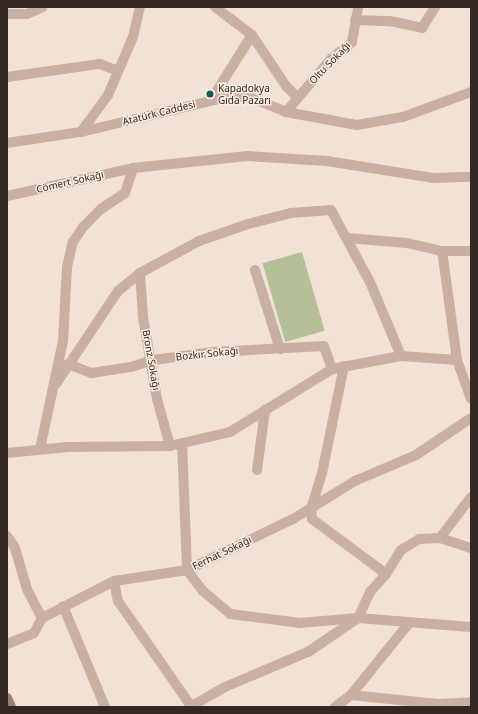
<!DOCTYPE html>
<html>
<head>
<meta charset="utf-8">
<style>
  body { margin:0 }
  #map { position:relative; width:478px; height:714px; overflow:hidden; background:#f1e1d6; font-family:"Noto Sans",sans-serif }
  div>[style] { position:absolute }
  .green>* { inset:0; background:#b5c096; transform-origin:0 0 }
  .minor>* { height:10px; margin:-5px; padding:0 5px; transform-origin:5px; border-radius:5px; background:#c9b0a2 }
  .secondary>* { height:10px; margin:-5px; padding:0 5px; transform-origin:5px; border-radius:5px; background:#9c7e73 }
  .dots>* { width:11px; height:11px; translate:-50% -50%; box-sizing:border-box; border:2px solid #f9ece2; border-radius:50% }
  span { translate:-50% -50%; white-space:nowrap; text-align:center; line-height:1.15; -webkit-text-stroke:3px #f9ece2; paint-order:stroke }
  .street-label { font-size:10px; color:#332824 }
  .poi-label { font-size:10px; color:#332824 }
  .left { translate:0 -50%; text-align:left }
  .frame { position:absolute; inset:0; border:8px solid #332824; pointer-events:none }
</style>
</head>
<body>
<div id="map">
  <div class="green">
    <div style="left:302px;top:252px;width:82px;height:41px;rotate:74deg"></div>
  </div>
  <div class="minor">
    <div style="left:215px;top:7px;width:46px;rotate:37.1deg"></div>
    <div style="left:252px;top:35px;width:61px;rotate:56.3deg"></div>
    <div style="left:286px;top:86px;width:17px;rotate:45deg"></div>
    <div style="left:7px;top:14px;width:20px"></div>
    <div style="left:27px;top:14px;width:17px;rotate:-24deg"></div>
    <div style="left:355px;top:20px;width:35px;rotate:2deg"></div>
    <div style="left:390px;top:21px;width:33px;rotate:12deg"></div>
    <div style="left:422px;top:28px;width:25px;rotate:-58deg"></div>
    <div style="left:7px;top:77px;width:94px;rotate:-8deg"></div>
    <div style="left:100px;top:64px;width:19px;rotate:21deg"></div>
    <div style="left:211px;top:100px;width:77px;rotate:-57.8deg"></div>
    <div style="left:286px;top:112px;width:70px;rotate:-49.7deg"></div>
    <div style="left:331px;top:59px;width:27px;rotate:-39deg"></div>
    <div style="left:352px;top:42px;width:36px;rotate:-80deg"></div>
    <div style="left:81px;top:132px;width:46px;rotate:-53.9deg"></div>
    <div style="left:108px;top:95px;width:63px;rotate:-66.7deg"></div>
    <div style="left:133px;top:37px;width:31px;rotate:-77deg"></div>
    <div style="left:7px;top:143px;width:75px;rotate:-8.5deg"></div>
    <div style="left:81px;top:132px;width:154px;rotate:-13.5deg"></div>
    <div style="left:231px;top:96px;width:21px;rotate:5deg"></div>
    <div style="left:252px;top:98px;width:37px;rotate:22deg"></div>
    <div style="left:286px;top:112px;width:72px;rotate:10.4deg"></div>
    <div style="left:357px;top:125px;width:47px;rotate:-9.9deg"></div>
    <div style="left:403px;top:117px;width:72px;rotate:-20.2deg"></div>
    <div style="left:7px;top:196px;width:129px;rotate:-12.5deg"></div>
    <div style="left:347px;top:238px;width:60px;rotate:4.8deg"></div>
    <div style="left:407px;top:243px;width:36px;rotate:13deg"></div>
    <div style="left:255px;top:270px;width:83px;rotate:72.4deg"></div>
    <div style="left:140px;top:273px;width:44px;rotate:86.1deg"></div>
    <div style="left:143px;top:317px;width:83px;rotate:80.3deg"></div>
    <div style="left:157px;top:399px;width:49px;rotate:74.5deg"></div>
    <div style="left:457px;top:360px;width:110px;rotate:-97.8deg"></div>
    <div style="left:442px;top:251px;width:29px"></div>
    <div style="left:68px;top:364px;width:26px;rotate:21deg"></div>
    <div style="left:92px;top:373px;width:39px;rotate:-9deg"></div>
    <div style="left:131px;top:367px;width:23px;rotate:-18deg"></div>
    <div style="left:153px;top:360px;width:61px;rotate:-7.6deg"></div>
    <div style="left:213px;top:352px;width:111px;rotate:-3.1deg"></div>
    <div style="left:324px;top:346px;width:24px;rotate:71deg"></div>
    <div style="left:344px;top:366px;width:109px;rotate:101.6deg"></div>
    <div style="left:322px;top:473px;width:37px;rotate:107deg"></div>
    <div style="left:311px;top:508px;width:11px;rotate:85deg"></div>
    <div style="left:312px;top:519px;width:92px;rotate:36.6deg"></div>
    <div style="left:56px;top:384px;width:112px;rotate:-56.3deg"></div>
    <div style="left:118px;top:291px;width:28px;rotate:-39deg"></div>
    <div style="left:140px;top:273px;width:67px;rotate:-28.5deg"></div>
    <div style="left:199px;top:241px;width:52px;rotate:-19.1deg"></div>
    <div style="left:248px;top:224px;width:44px;rotate:-14.3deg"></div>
    <div style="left:291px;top:213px;width:40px;rotate:-4.3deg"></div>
    <div style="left:331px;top:210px;width:82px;rotate:61.6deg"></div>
    <div style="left:370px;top:282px;width:80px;rotate:67.3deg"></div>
    <div style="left:182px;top:443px;width:127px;rotate:87.7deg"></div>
    <div style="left:187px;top:570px;width:26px;rotate:53deg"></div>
    <div style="left:203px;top:591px;width:35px;rotate:40deg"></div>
    <div style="left:230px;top:614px;width:71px;rotate:7.3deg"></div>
    <div style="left:300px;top:623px;width:58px;rotate:-4.9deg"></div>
    <div style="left:358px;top:618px;width:113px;rotate:4.6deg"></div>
    <div style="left:40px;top:449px;width:110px;rotate:-78deg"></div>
    <div style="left:63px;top:341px;width:74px;rotate:-86.9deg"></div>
    <div style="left:67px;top:267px;width:26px;rotate:-77deg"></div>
    <div style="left:73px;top:242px;width:18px;rotate:-56deg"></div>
    <div style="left:83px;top:227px;width:25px;rotate:-45deg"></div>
    <div style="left:101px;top:209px;width:29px;rotate:-34deg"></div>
    <div style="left:125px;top:193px;width:26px;rotate:-72deg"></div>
    <div style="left:133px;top:168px;width:115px;rotate:-6deg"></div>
    <div style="left:247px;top:156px;width:80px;rotate:3.6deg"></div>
    <div style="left:327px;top:161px;width:107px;rotate:9.1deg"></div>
    <div style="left:433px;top:178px;width:38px;rotate:-2deg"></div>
    <div style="left:7px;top:453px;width:61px;rotate:-5.6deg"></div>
    <div style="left:68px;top:447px;width:102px;rotate:-0.6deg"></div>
    <div style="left:170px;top:446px;width:62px;rotate:-13.1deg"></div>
    <div style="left:230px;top:432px;width:120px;rotate:-31.7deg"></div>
    <div style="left:332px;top:369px;width:70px;rotate:-10.7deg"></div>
    <div style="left:401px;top:356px;width:56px;rotate:4.1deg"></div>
    <div style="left:457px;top:360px;width:41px;rotate:70.3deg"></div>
    <div style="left:257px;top:470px;width:61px;rotate:-82.4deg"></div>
    <div style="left:7px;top:536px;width:14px;rotate:56deg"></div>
    <div style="left:15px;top:548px;width:43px;rotate:73.7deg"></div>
    <div style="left:27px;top:589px;width:33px;rotate:63deg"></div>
    <div style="left:42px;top:618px;width:81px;rotate:-27.2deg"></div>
    <div style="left:114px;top:581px;width:74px;rotate:-8.6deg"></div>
    <div style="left:187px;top:570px;width:118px;rotate:-25.7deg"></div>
    <div style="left:293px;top:519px;width:73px;rotate:-31.5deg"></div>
    <div style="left:355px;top:481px;width:66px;rotate:-23.1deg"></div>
    <div style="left:416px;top:455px;width:66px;rotate:-33.9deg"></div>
    <div style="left:440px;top:538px;width:33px;rotate:18deg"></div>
    <div style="left:114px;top:581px;width:20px;rotate:79deg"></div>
    <div style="left:118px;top:601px;width:128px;rotate:55.2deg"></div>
    <div style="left:63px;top:606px;width:109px;rotate:67.4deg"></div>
    <div style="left:7px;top:644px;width:29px;rotate:-22deg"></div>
    <div style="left:34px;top:633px;width:17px;rotate:-62deg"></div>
    <div style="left:351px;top:695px;width:87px;rotate:5.9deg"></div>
    <div style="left:438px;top:704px;width:33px;rotate:-3deg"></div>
    <div style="left:190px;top:707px;width:40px;rotate:-29.7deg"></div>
    <div style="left:225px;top:687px;width:90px;rotate:-22.9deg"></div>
    <div style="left:308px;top:652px;width:60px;rotate:-34.2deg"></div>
    <div style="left:358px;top:618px;width:29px;rotate:-65deg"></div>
    <div style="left:370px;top:592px;width:24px;rotate:-48deg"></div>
    <div style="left:386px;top:574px;width:28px;rotate:-58deg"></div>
    <div style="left:401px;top:550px;width:21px;rotate:-31deg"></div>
    <div style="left:419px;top:539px;width:21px;rotate:-3deg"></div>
    <div style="left:440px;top:538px;width:51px;rotate:-52.9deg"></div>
    <div style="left:335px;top:707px;width:20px;rotate:-37deg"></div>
    <div style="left:351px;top:695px;width:92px;rotate:-51.1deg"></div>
  </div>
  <div class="secondary">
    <div style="left:7px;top:698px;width:10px;rotate:66deg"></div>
  </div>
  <div class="dots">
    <div style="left:210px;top:94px;background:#1a5553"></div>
  </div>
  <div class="street-label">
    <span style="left:330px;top:63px;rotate:-46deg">Oltu Sokağı</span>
    <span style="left:159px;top:113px;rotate:-14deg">Atatürk Caddesi</span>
    <span style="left:70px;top:182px;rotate:-13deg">Cömert Sokağı</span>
    <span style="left:207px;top:354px;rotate:-6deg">Bozkır Sokağı</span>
    <span style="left:151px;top:360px;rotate:80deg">Bronz Sokağı</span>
    <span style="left:222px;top:553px;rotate:-26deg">Ferhat Sokağı</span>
  </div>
  <div class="poi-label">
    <span class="left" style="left:218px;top:94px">Kapadokya<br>Gıda Pazarı</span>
  </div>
  <div class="frame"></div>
</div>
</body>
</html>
